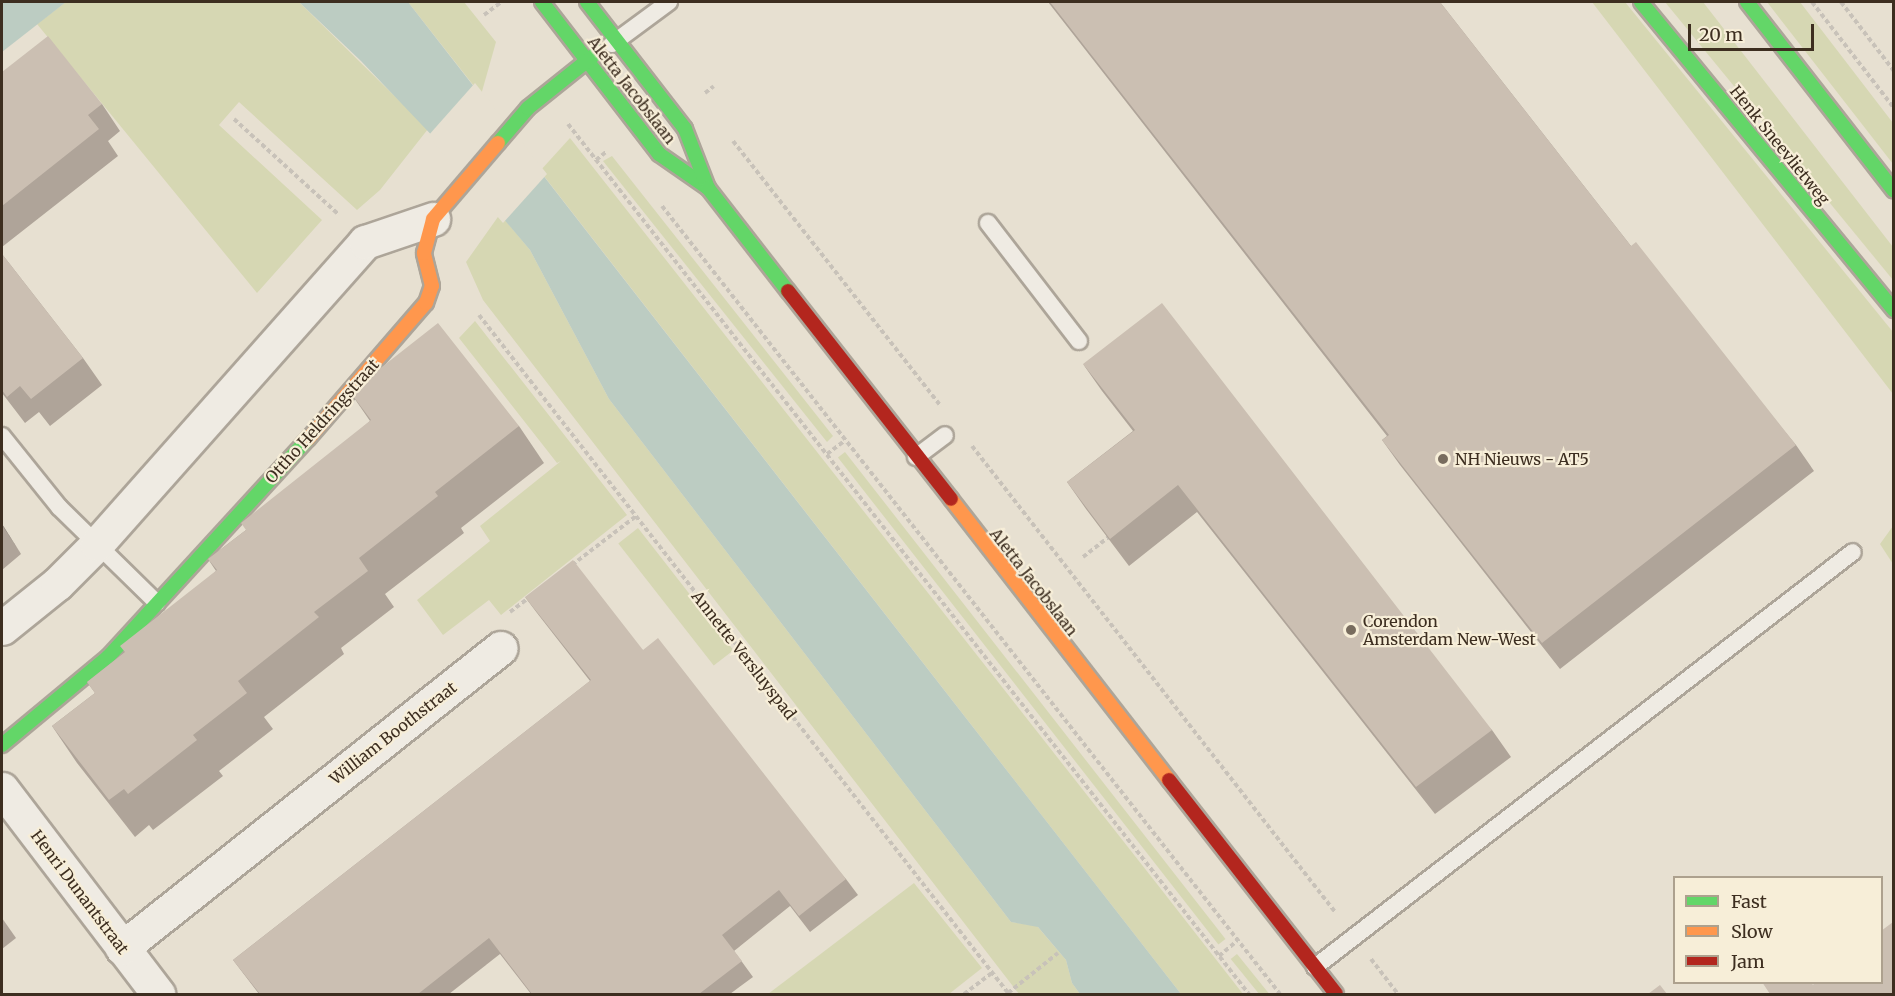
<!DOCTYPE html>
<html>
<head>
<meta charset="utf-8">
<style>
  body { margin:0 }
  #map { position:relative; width:1895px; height:996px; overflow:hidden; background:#e7e0d1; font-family:Merriweather,serif }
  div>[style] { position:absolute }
  .green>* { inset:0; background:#d6d7b3; transform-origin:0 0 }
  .water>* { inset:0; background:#bcccc2 }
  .pier>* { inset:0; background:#e7e0d1 }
  .path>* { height:4px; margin-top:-2px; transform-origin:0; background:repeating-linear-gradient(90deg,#c8c2b9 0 4.5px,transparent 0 7.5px) }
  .roads { filter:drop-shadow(2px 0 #ada599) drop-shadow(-2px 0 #ada599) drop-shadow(0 2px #ada599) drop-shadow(0 -2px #ada599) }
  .lane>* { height:16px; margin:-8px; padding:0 8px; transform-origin:8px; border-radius:8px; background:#efebe3 }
  .street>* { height:33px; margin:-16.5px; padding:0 16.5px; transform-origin:16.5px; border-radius:16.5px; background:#efebe3 }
  .fast>* { height:14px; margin:-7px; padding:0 7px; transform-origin:7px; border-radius:7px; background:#63d668 }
  .slow>* { height:14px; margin:-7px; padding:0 7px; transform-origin:7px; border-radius:7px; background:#ff974d }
  .jam>* { height:14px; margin:-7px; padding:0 7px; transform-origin:7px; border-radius:7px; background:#b3261e }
  .wall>* { inset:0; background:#afa499 }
  .shaded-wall>* { inset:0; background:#8e867d }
  .building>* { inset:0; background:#cbbfb2 }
  .dots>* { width:16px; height:16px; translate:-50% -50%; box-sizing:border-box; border:3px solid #f7eed8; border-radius:50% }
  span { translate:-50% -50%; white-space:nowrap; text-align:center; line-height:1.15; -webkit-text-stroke:4.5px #f7eed8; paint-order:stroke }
  .street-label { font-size:16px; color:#3d2e20 }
  .poi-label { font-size:16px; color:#3d2e20 }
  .left { translate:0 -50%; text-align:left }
  .frame { position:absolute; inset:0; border:3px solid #3d2e20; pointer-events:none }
  .legend { position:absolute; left:1673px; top:876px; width:210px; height:108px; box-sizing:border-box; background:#f7eed8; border:2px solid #ada18e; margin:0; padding:8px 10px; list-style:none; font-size:18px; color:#3d2e20 }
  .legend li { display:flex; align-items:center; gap:12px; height:30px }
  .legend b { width:30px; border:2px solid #ada18e }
  .scale { position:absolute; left:1688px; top:24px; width:126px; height:27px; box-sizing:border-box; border:3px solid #3d2e20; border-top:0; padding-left:8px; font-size:18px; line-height:21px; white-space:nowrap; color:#3d2e20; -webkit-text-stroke:4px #f7eed8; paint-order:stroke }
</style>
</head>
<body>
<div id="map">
  <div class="green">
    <div style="clip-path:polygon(66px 2px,299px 2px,428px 129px,380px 190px,357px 210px,239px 102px,219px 125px,322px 220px,257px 293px,37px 24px)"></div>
    <div style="clip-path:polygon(408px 2px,464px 2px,496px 42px,481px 95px)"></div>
    <div style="clip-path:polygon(1592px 2px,1625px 2px,1893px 332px,1893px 394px)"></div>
    <div style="clip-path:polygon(1665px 2px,1703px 2px,1893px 247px,1893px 280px)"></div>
    <div style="clip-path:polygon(1767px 2px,1800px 2px,1893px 123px,1893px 164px)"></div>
    <div style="clip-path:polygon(570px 138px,1157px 884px,1243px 994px,1181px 994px,540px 171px)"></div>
    <div style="clip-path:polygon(612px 156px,833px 436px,827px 442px,603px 161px)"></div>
    <div style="clip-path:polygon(500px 214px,530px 250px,609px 399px,1011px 922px,1037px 926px,1066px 960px,1072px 983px,1080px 994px,1019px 994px,483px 300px,466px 262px)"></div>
    <div style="clip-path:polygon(475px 321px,627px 515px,501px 615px,489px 600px,443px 635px,417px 600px,490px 541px,480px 526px,561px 461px,557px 463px,459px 338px)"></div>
    <div style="left:845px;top:452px;width:618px;height:9px;rotate:52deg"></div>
    <div style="clip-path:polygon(1893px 526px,1893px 564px,1880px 544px)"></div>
    <div style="left:638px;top:528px;width:155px;height:25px;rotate:52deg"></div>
    <div style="clip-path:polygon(914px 883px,982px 968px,949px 994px,768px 994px)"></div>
    <div style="left:1237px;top:954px;width:51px;height:8px;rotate:51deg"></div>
  </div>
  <div class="water">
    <div style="clip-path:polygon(2px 2px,66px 2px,2px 52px)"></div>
    <div style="clip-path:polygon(299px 2px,408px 2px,1181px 994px,1080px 994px,1072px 983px,1066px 960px,1038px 927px,1011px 922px,609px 399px,530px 250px,441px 145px,361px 61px)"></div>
  </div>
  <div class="pier">
    <div style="clip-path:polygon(475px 83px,547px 174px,503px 223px,428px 136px)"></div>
  </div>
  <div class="path">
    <div style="left:1812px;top:2px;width:134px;rotate:52.3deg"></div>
    <div style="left:1841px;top:2px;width:87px;rotate:52.5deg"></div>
    <div style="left:484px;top:15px;width:21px;rotate:-37deg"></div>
    <div style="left:705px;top:93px;width:11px;rotate:-38deg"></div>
    <div style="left:234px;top:119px;width:142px;rotate:42.4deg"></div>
    <div style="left:568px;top:124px;width:1105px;rotate:51.95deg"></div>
    <div style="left:733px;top:141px;width:337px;rotate:51.9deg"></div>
    <div style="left:596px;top:160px;width:14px;rotate:-39deg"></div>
    <div style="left:662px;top:206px;width:1001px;rotate:51.89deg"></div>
    <div style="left:479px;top:315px;width:861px;rotate:52.03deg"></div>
    <div style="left:972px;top:446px;width:592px;rotate:52.07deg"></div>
    <div style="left:827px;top:454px;width:21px;rotate:-37deg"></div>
    <div style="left:1083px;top:557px;width:36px;rotate:-38deg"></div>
    <div style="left:572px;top:565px;width:81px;rotate:-37.4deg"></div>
    <div style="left:510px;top:612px;width:25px;rotate:-37deg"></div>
    <div style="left:1219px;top:956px;width:23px;rotate:-40deg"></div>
    <div style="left:1371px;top:959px;width:44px;rotate:52.4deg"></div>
    <div style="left:1008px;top:993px;width:64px;rotate:-38.7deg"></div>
    <div style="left:964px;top:994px;width:35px;rotate:-37deg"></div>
  </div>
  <div class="roads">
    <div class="lane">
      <div style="left:612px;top:44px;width:71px;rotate:-36.4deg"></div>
      <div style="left:988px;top:223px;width:149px;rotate:52.4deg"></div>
      <div style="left:2px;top:436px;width:91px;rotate:51.2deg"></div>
      <div style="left:59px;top:507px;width:137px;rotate:44.4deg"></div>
      <div style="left:916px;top:457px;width:36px;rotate:-37deg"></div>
      <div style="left:1315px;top:967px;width:679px;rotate:-37.65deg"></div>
    </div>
    <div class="street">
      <div style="left:2px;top:628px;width:70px;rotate:-38.7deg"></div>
      <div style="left:57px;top:584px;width:57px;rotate:-45deg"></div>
      <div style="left:97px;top:544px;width:404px;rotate:-48.4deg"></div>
      <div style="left:365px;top:242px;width:72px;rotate:-18.7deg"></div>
      <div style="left:2px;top:789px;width:258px;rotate:52.7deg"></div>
      <div style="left:122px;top:948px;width:483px;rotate:-38.4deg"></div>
    </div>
    <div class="fast">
      <div style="left:542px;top:2px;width:192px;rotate:52.4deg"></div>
      <div style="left:659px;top:154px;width:60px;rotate:34.8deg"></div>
      <div style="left:587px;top:2px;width:160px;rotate:52.3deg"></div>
      <div style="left:685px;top:129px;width:63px;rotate:68.7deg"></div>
      <div style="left:708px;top:188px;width:130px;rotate:52.2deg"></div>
      <div style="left:1641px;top:2px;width:399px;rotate:50.6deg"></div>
      <div style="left:1747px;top:2px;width:239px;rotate:52.1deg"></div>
      <div style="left:498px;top:143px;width:46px;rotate:-49.4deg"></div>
      <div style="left:528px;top:108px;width:90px;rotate:-38.7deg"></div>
      <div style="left:2px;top:745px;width:138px;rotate:-39.7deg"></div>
      <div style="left:108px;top:657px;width:296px;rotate:-47.5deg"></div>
    </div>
    <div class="slow">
      <div style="left:308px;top:439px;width:180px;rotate:-49.1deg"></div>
      <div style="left:426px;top:303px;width:18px;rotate:-71deg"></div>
      <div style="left:432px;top:286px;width:34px;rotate:-104deg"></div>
      <div style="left:424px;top:253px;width:35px;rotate:-75deg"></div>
      <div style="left:433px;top:219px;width:100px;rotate:-49.5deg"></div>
      <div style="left:951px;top:499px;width:356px;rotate:52.2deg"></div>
    </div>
    <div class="jam">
      <div style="left:788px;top:291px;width:264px;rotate:51.9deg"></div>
      <div style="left:1169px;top:780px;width:271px;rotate:52deg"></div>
    </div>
  </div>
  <div class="wall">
    <div style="clip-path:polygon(1048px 2px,1440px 2px,1631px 246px,1796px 445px,1814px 471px,1560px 669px,1400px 465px,1382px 440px,1387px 436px)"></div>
    <div style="clip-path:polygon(2px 72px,102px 104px,120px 131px,108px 141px,118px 156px,2px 247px)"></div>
    <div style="clip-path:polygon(2px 254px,83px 358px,102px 385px,50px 426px,39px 412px,25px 423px,2px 393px)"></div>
    <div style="clip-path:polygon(1083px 364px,1492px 730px,1511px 757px,1435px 814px,1197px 512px,1129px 566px,1086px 509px,1067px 482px,1133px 431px,1102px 391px)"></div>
    <div style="clip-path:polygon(350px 392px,519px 426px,544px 463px,461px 528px,464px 533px,385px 594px,394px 607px,341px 648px,344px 654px,264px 717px,273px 729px,219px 771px,223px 776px,153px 830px,149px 825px,135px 837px,77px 763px,52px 726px,95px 693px,87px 682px,125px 652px,216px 571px,208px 559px,246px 530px,370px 421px)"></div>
    <div style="clip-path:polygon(2px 524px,21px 554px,2px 570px)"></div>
    <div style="clip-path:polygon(525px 597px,643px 650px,846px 879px,858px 895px,810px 932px,790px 906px,734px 951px,753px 977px,730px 994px,531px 994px,500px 954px,449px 994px,259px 994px,233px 960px,590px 681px,537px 613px)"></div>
    <div style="clip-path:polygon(2px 918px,16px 938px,2px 949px)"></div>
  </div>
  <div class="shaded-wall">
    <div style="clip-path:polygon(2px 524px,21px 554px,2px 525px)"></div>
  </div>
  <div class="building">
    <div style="clip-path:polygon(1050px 2px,1440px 2px,1631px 246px,1636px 242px,1796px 445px,1542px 643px,1382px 440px,1389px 435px)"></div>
    <div style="clip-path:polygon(48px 36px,102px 104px,88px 115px,99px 129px,2px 206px,2px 72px)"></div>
    <div style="clip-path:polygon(2px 254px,83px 358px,31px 399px,20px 386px,7px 397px,2px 390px)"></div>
    <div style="clip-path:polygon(1162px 303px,1492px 730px,1416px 787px,1178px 485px,1110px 539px,1067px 482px,1135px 430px,1083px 364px)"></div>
    <div style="clip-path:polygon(438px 323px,519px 426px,435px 492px,438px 496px,359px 558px,368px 571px,314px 612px,319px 617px,238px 681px,247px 693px,193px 735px,197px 740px,128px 794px,124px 789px,109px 800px,52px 726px,95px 693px,87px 682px,125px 652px,120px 646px,217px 570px,208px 559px,246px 530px,241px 523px,371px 420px,350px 392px)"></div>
    <div style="clip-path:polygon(573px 560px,643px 650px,658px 638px,846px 879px,799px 916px,779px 890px,722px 935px,742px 961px,699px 994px,532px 994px,489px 938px,418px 994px,260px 994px,233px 960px,591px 680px,525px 597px)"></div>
    <div style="clip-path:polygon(1893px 922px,1893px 994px,1770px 994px,1762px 982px,1811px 982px,1813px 985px,1815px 982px,1881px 982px,1881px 931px)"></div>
    <div style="clip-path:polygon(1660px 985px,1667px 994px,1648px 994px)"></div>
  </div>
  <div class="dots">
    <div style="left:1443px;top:459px;background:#786c5e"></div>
    <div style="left:1351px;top:630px;background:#786c5e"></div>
  </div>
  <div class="street-label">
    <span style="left:632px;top:90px;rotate:52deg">Aletta Jacobslaan</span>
    <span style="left:1780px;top:145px;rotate:51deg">Henk Sneevlietweg</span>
    <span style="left:322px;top:421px;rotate:-48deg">Ottho Heldringstraat</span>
    <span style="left:1034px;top:582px;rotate:52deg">Aletta Jacobslaan</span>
    <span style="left:744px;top:655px;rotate:52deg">Annette Versluyspad</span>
    <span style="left:393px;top:733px;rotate:-38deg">William Boothstraat</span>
    <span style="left:80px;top:892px;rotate:53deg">Henri Dunantstraat</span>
  </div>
  <div class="poi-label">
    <span class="left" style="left:1455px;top:459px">NH Nieuws - AT5</span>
    <span class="left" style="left:1363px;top:630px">Corendon<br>Amsterdam New-West</span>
  </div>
  <div class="frame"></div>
  <ul class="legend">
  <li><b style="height:8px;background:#63d668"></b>Fast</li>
  <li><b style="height:8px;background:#ff974d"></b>Slow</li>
  <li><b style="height:8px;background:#b3261e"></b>Jam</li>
  </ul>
  <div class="scale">20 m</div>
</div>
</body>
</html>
